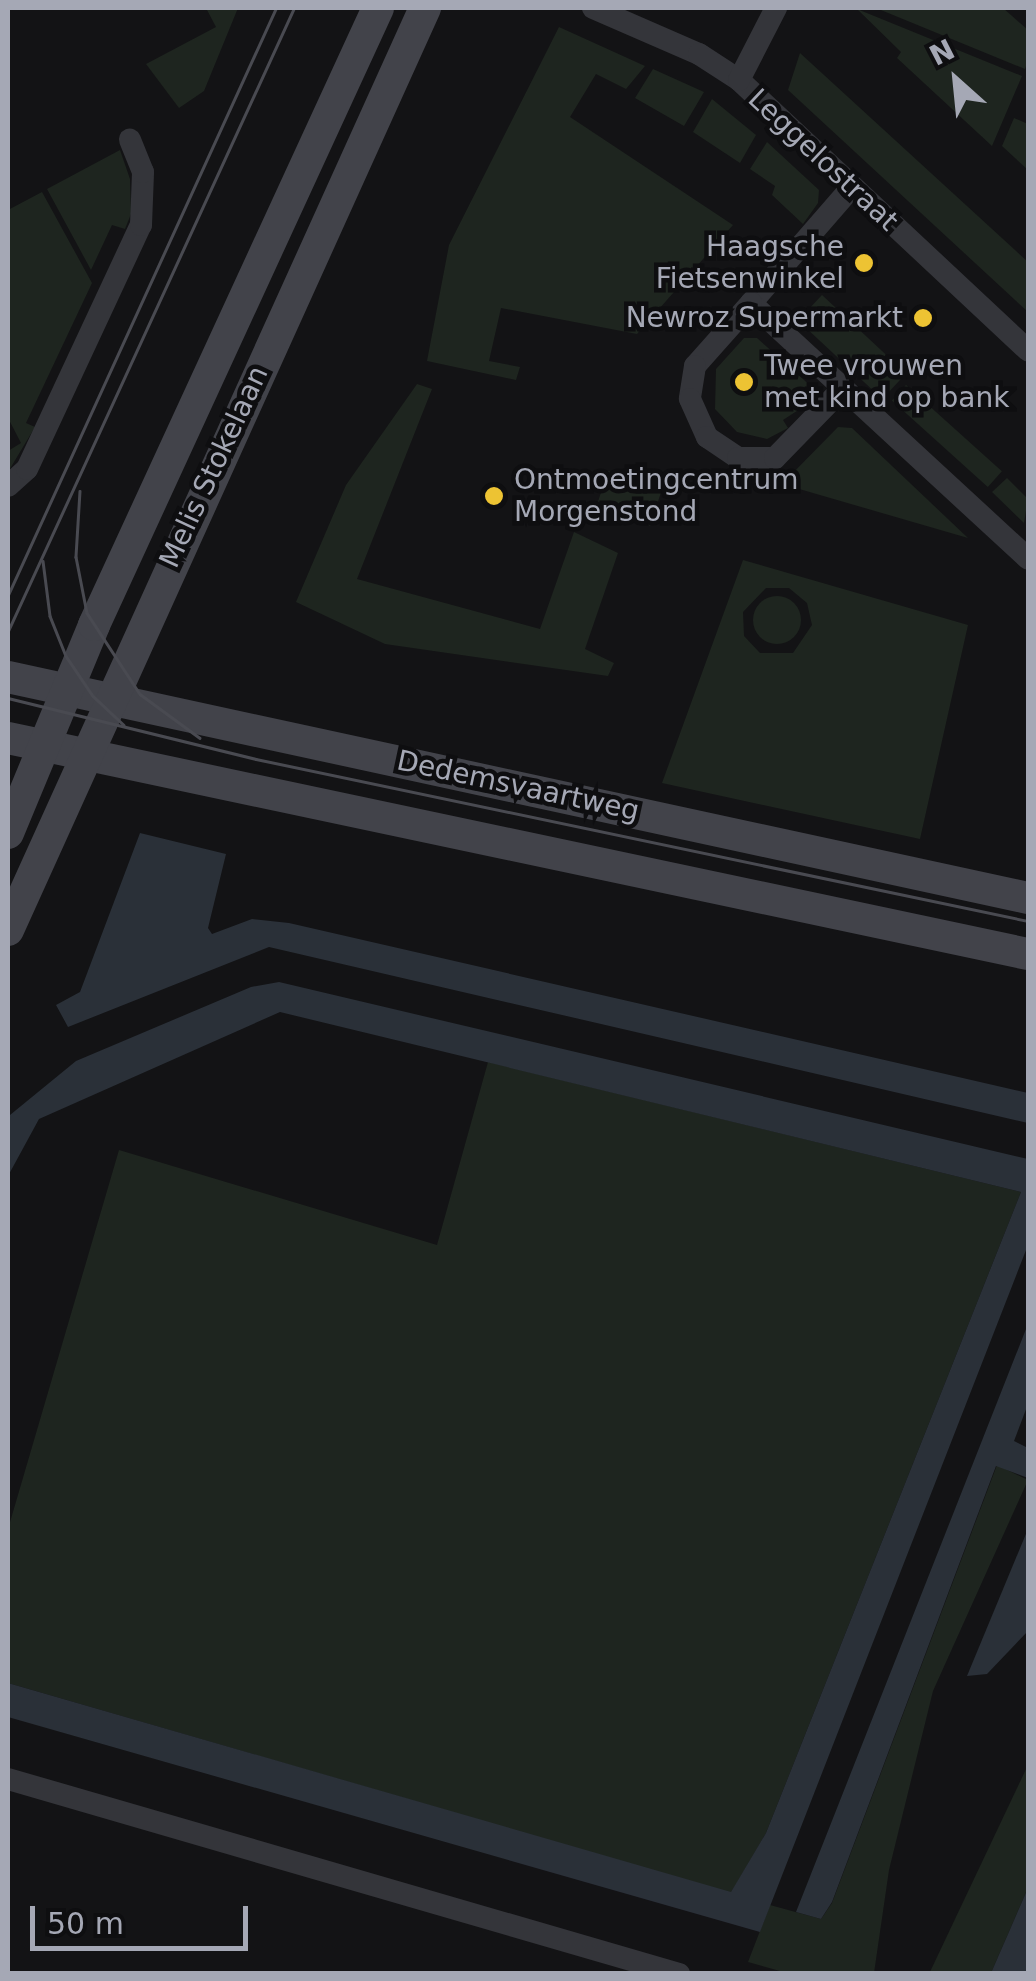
<!DOCTYPE html>
<html>
<head>
<meta charset="utf-8">
<style>
  body { margin:0 }
  #map { position:relative; width:1036px; height:1981px; overflow:hidden; background:#131315; font-family:"DejaVu Sans",sans-serif }
  div>[style] { position:absolute }
  .green>* { inset:0; background:#1e251f; transform-origin:0 0 }
  .round { border-radius:50% }
  .water>* { inset:0; background:#2a3038 }
  .street>* { height:22px; margin:-11px; padding:0 11px; transform-origin:11px; border-radius:11px; background:#34353a }
  .secondary>* { height:32px; margin:-16px; padding:0 16px; transform-origin:16px; border-radius:16px; background:#42434a }
  .tram>* { height:2.5px; margin:-1.25px; padding:0 1.25px; transform-origin:1.25px; border-radius:1.25px; background:#494a51 }
  .dots>* { width:28px; height:28px; translate:-50% -50%; box-sizing:border-box; border:5px solid #0e0e10; border-radius:50% }
  span { translate:-50% -50%; white-space:nowrap; text-align:center; line-height:1.15; -webkit-text-stroke:9px #0e0e10; paint-order:stroke }
  .street-label { font-size:28px; color:#a5a8b5 }
  .poi-label { font-size:28px; color:#a5a8b5 }
  .right { translate:-100% -50%; text-align:right }
  .left { translate:0 -50%; text-align:left }
  .frame { position:absolute; inset:0; border:10px solid #a5a8b5; pointer-events:none }
  .north { position:absolute; left:906px; top:30px; width:100px; height:100px; -webkit-text-stroke:8px #0e0e10; paint-order:stroke; rotate:333deg; font-size:28px; font-weight:700; line-height:40px; text-align:center; color:#a5a8b5 }
  .north::after { content:''; display:block; margin:auto; width:35px; height:45px; background:#a5a8b5; clip-path:polygon(50% 0,100% 100%,50% 72%,0 100%) }
  .scale { position:absolute; left:30px; top:1906px; width:218px; height:45px; box-sizing:border-box; border:5px solid #a5a8b5; border-top:0; padding-left:12px; font-size:30px; line-height:35px; white-space:nowrap; color:#a5a8b5; -webkit-text-stroke:8px #0e0e10; paint-order:stroke }
</style>
</head>
<body>
<div id="map">
  <div class="green">
    <div style="clip-path:polygon(206px 8px,238px 8px,204px 91px,179px 108px,146px 64px,216px 27px)"></div>
    <div style="clip-path:polygon(876px 8px,1003px 8px,1028px 30px,1028px 61px,1025px 69px)"></div>
    <div style="clip-path:polygon(857px 9px,1022px 76px,992px 146px,897px 58px,901px 52px)"></div>
    <div style="clip-path:polygon(559px 27px,645px 66px,626px 89px,596px 74px,570px 117px,733px 225px,637px 334px,501px 308px,489px 361px,520px 367px,516px 380px,427px 361px,449px 245px)"></div>
    <div style="clip-path:polygon(800px 53px,1028px 262px,1028px 312px,788px 90px)"></div>
    <div style="clip-path:polygon(653px 69px,704px 92px,684px 126px,635px 98px)"></div>
    <div style="clip-path:polygon(712px 99px,756px 135px,740px 163px,693px 132px)"></div>
    <div style="clip-path:polygon(1014px 118px,1028px 124px,1028px 170px,1002px 146px)"></div>
    <div style="clip-path:polygon(767px 142px,819px 190px,818px 203px,803px 224px,772px 195px,775px 186px,750px 169px)"></div>
    <div style="clip-path:polygon(120px 150px,130px 179px,131px 214px,125px 229px,112px 225px,91px 270px,47px 189px)"></div>
    <div style="clip-path:polygon(42px 192px,92px 283px,26px 423px,35px 427px,8px 472px,8px 451px,21px 443px,8px 418px,8px 210px)"></div>
    <div style="left:822px;top:295px;width:115px;height:35px;rotate:43deg"></div>
    <div style="clip-path:polygon(744px 338px,757px 338px,813px 388px,806px 405px,783px 420px,788px 428px,767px 439px,737px 432px,715px 409px,716px 369px)"></div>
    <div style="clip-path:polygon(417px 384px,432px 389px,357px 579px,540px 629px,574px 532px,618px 553px,585px 649px,614px 663px,608px 676px,385px 644px,296px 602px,346px 485px)"></div>
    <div style="left:906px;top:385px;width:129px;height:21px;rotate:42deg"></div>
    <div style="clip-path:polygon(838px 427px,852px 428px,968px 538px,782px 484px)"></div>
    <div style="left:608px;top:471px;width:57px;height:39px;rotate:18deg"></div>
    <div style="clip-path:polygon(1007px 478px,1028px 499px,1024px 523px,992px 492px)"></div>
    <div style="clip-path:polygon(evenodd,743px 560px,968px 625px,920px 839px,662px 783px,743px 560px,766px 588px,789px 588px,807px 603px,812px 625px,793px 653px,760px 653px,744px 636px,743px 612px,766px 588px)"></div>
    <div class="round" style="left:753px;top:596px;width:48px;height:48px"></div>
    <div style="clip-path:polygon(488px 1062px,1021px 1192px,766px 1833px,731px 1893px,8px 1683px,8px 1529px,119px 1150px,437px 1245px)"></div>
    <div style="clip-path:polygon(997px 1465px,1028px 1480px,933px 1691px,889px 1870px,874px 1973px,787px 1973px,748px 1962px,770px 1905px,821px 1919px,832px 1903px)"></div>
    <div style="clip-path:polygon(1028px 1765px,1028px 1888px,991px 1973px,929px 1974px)"></div>
  </div>
  <div class="water">
    <div style="clip-path:polygon(140px 833px,226px 854px,208px 928px,212px 934px,252px 919px,289px 923px,1028px 1093px,1028px 1123px,269px 947px,68px 1027px,56px 1005px,80px 992px)"></div>
    <div style="clip-path:polygon(279px 982px,1028px 1159px,1028px 1245px,760px 1932px,8px 1717px,8px 1683px,731px 1892px,766px 1833px,1021px 1192px,280px 1012px,39px 1119px,8px 1176px,10px 1115px,76px 1061px,251px 987px)"></div>
    <div style="clip-path:polygon(1028px 1324px,1028px 1404px,1014px 1441px,1028px 1448px,1028px 1478px,996px 1466px,832px 1902px,821px 1919px,796px 1912px)"></div>
    <div style="clip-path:polygon(1028px 1529px,1028px 1631px,987px 1674px,967px 1676px)"></div>
    <div style="clip-path:polygon(1028px 1888px,1028px 1973px,991px 1973px)"></div>
  </div>
  <div class="street">
    <div style="left:593px;top:8px;width:116px;rotate:23.5deg"></div>
    <div style="left:699px;top:54px;width:48px;rotate:33deg"></div>
    <div style="left:739px;top:80px;width:396px;rotate:43.1deg"></div>
    <div style="left:739px;top:80px;width:81px;rotate:-62.8deg"></div>
    <div style="left:851px;top:188px;width:152px;rotate:131deg"></div>
    <div style="left:751px;top:303px;width:377px;rotate:42.7deg"></div>
    <div style="left:751px;top:303px;width:84px;rotate:131.6deg"></div>
    <div style="left:695px;top:366px;width:33px;rotate:99deg"></div>
    <div style="left:690px;top:399px;width:42px;rotate:65.9deg"></div>
    <div style="left:707px;top:437px;width:37px;rotate:34deg"></div>
    <div style="left:738px;top:458px;width:37px"></div>
    <div style="left:775px;top:458px;width:98px;rotate:-45.8deg"></div>
    <div style="left:8px;top:486px;width:25px;rotate:-42deg"></div>
    <div style="left:27px;top:469px;width:269px;rotate:-65deg"></div>
    <div style="left:141px;top:225px;width:53px;rotate:-87.8deg"></div>
    <div style="left:143px;top:172px;width:35px;rotate:-112deg"></div>
    <div style="left:8px;top:1779px;width:699px;rotate:16.2deg"></div>
  </div>
  <div class="secondary">
    <div style="left:8px;top:677px;width:1044px;rotate:12.23deg"></div>
    <div style="left:8px;top:738px;width:1043px;rotate:11.96deg"></div>
    <div style="left:8px;top:833px;width:225px;rotate:-67.5deg"></div>
    <div style="left:94px;top:625px;width:679px;rotate:-65.28deg"></div>
    <div style="left:8px;top:930px;width:1012px;rotate:-65.66deg"></div>
  </div>
  <div class="tram">
    <div style="left:80px;top:491px;width:66px;rotate:93.5deg"></div>
    <div style="left:76px;top:557px;width:57px;rotate:78.9deg"></div>
    <div style="left:87px;top:613px;width:97px;rotate:56.8deg"></div>
    <div style="left:140px;top:694px;width:74px;rotate:36.3deg"></div>
    <div style="left:43px;top:561px;width:55px;rotate:82.7deg"></div>
    <div style="left:50px;top:616px;width:43px;rotate:68.2deg"></div>
    <div style="left:66px;top:656px;width:48px;rotate:56deg"></div>
    <div style="left:93px;top:696px;width:42px;rotate:43.1deg"></div>
    <div style="left:8px;top:595px;width:645px;rotate:-65.46deg"></div>
    <div style="left:8px;top:631px;width:686px;rotate:-65.34deg"></div>
    <div style="left:8px;top:698px;width:255px;rotate:13.8deg"></div>
    <div style="left:256px;top:759px;width:789px;rotate:11.85deg"></div>
  </div>
  <div class="dots">
    <div style="left:864px;top:263px;background:#edc333"></div>
    <div style="left:923px;top:318px;background:#edc333"></div>
    <div style="left:744px;top:382px;background:#edc333"></div>
    <div style="left:494px;top:496px;background:#edc333"></div>
  </div>
  <div class="street-label">
    <span style="left:823px;top:160px;rotate:43deg">Leggelostraat</span>
    <span style="left:214px;top:467px;rotate:-65deg">Melis Stokelaan</span>
    <span style="left:518px;top:786px;rotate:12deg">Dedemsvaartweg</span>
  </div>
  <div class="poi-label">
    <span class="right" style="left:844px;top:263px">Haagsche<br>Fietsenwinkel</span>
    <span class="right" style="left:903px;top:318px">Newroz Supermarkt</span>
    <span class="left" style="left:764px;top:382px">Twee vrouwen<br>met kind op bank</span>
    <span class="left" style="left:514px;top:496px">Ontmoetingcentrum<br>Morgenstond</span>
  </div>
  <div class="frame"></div>
  <div class="north">N</div>
  <div class="scale">50 m</div>
</div>
</body>
</html>
